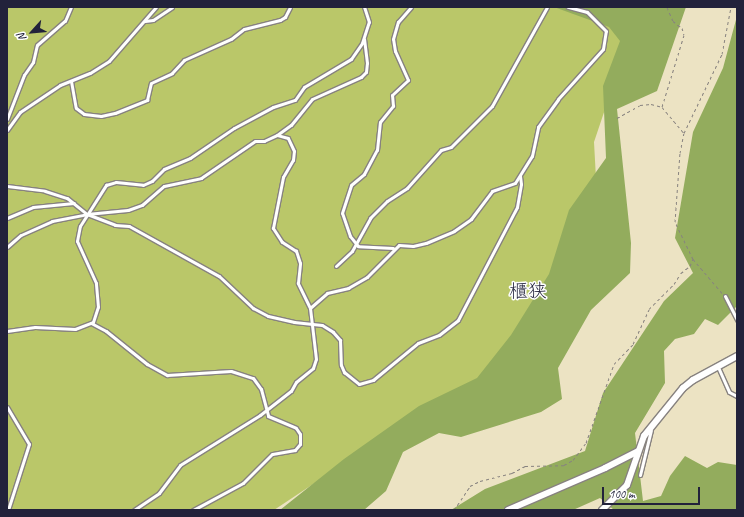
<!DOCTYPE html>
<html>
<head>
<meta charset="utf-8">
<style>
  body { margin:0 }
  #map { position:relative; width:744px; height:517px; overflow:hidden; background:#ece3c3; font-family:Caveat,"Klee One",sans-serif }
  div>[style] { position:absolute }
  .green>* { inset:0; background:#bac769 }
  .forest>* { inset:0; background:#93ac5d }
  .path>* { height:1px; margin-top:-0.5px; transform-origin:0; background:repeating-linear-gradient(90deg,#87827f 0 3px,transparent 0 6px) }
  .roads { filter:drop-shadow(1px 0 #87827f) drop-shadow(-1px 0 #87827f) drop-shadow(0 1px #87827f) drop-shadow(0 -1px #87827f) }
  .service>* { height:3px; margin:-1.5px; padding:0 1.5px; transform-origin:1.5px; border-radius:1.5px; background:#fff }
  .minor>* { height:6px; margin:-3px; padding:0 3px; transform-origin:3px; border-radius:3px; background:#fff }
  span { translate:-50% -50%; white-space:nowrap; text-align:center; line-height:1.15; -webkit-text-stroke:3px #fff; paint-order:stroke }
  .quarter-label { font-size:19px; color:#22223b }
  .frame { position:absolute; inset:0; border:8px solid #22223b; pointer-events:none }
  .north { position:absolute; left:12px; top:12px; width:40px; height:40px; -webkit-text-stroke:3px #fff; paint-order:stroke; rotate:243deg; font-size:11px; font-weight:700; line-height:16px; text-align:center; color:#22223b }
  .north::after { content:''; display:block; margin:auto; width:14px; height:18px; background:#22223b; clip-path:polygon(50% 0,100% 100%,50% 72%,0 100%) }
  .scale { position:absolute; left:602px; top:487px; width:98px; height:18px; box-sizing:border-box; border:2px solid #22223b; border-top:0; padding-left:5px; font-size:12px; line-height:14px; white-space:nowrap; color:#22223b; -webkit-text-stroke:3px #fff; paint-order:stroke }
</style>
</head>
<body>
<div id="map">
  <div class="green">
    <div style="clip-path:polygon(7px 7px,584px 7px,631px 32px,594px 142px,598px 215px,496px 387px,366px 449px,274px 510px,7px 510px)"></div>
  </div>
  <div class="forest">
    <div style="clip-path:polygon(554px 7px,686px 7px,657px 91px,617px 109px,631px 243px,630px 273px,591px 310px,558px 368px,562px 399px,541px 412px,461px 437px,439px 433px,403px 452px,386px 491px,364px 510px,280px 510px,344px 459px,419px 406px,477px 378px,511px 335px,549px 274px,569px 210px,606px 158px,603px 86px,620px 41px,609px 27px)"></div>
    <div style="clip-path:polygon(737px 16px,737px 306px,718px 325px,705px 319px,694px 334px,675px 339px,664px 351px,665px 383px,635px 433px,643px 501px,661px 496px,670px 476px,685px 456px,707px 468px,718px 462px,737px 465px,737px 510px,614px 510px,600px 498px,573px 510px,451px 510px,485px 489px,585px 451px,603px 393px,664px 301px,693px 273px,675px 238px,693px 132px,723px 68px)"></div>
  </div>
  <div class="path">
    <div style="left:667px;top:7px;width:15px;rotate:67deg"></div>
    <div style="left:673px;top:21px;width:11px;rotate:38deg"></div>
    <div style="left:682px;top:28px;width:7px;rotate:74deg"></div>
    <div style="left:684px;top:35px;width:75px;rotate:107deg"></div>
    <div style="left:662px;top:107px;width:34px;rotate:50deg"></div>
    <div style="left:617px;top:118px;width:26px;rotate:-29deg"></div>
    <div style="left:640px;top:105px;width:11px;rotate:-5deg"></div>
    <div style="left:651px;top:104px;width:11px;rotate:15deg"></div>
    <div style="left:722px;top:293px;width:45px;rotate:-130.5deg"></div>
    <div style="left:693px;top:259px;width:41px;rotate:-115.9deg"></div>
    <div style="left:675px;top:222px;width:69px;rotate:-85.9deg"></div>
    <div style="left:680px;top:153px;width:20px;rotate:-79deg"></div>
    <div style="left:684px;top:133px;width:88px;rotate:-64.3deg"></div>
    <div style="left:722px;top:54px;width:48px;rotate:-79.2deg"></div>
    <div style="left:454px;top:510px;width:29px;rotate:-56deg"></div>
    <div style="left:470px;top:486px;width:11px;rotate:-27deg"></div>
    <div style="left:480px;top:481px;width:33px;rotate:-14deg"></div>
    <div style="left:512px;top:473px;width:15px;rotate:-28deg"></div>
    <div style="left:525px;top:466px;width:39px;rotate:-1deg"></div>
    <div style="left:564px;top:465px;width:10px;rotate:-29deg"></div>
    <div style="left:573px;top:460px;width:21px;rotate:-53deg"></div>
    <div style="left:586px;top:443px;width:84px;rotate:-70.5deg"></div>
    <div style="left:614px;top:364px;width:28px;rotate:-46deg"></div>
    <div style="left:633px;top:344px;width:38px;rotate:-65deg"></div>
    <div style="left:649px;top:309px;width:35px;rotate:-45deg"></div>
    <div style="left:674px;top:284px;width:13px;rotate:-58deg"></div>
    <div style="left:681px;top:273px;width:11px;rotate:-38deg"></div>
    <div style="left:690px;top:266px;width:8px;rotate:-67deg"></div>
  </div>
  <div class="roads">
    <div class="service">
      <div style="left:145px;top:21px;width:8px;rotate:-7deg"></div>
      <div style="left:153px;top:20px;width:23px;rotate:-34deg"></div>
      <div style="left:71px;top:81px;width:27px;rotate:80deg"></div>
      <div style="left:76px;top:108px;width:10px;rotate:37deg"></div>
      <div style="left:84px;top:114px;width:17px;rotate:7deg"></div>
      <div style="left:101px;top:116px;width:14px;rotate:-12deg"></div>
      <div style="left:115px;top:113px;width:35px;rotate:-22deg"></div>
      <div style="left:147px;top:100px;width:17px;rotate:-77deg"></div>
      <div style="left:151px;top:83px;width:23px;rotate:-25deg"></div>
      <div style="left:172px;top:73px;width:18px;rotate:-47deg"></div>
      <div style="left:184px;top:60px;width:51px;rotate:-24.1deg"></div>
      <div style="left:231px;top:39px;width:16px;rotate:-38deg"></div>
      <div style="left:244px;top:29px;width:37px;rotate:-14deg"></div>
      <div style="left:280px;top:20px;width:6px;rotate:-31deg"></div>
      <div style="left:285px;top:17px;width:11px;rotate:-63deg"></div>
      <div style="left:7px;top:119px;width:47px;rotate:-68.9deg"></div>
      <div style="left:24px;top:75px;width:16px;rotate:-55deg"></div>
      <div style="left:33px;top:62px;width:17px;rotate:-77deg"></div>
      <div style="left:37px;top:45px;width:37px;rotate:-41deg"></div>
      <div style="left:65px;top:21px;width:15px;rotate:-67deg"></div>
      <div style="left:7px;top:130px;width:22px;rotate:-54deg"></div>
      <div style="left:20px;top:112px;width:48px;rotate:-34deg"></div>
      <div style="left:60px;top:85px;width:32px;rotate:-22deg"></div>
      <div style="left:90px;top:73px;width:22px;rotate:-32deg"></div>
      <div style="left:109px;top:61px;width:72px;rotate:-49deg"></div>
      <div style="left:7px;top:186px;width:38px;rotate:7deg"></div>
      <div style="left:45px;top:191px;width:23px;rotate:18deg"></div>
      <div style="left:67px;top:198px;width:26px;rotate:39deg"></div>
      <div style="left:87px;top:214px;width:30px;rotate:21deg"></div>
      <div style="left:115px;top:225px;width:14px;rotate:4deg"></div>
      <div style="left:129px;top:226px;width:103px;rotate:29.1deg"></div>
      <div style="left:219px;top:276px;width:47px;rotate:43.3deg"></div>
      <div style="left:253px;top:308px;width:17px;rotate:28deg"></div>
      <div style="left:268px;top:316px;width:27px;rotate:13deg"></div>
      <div style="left:294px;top:322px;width:28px;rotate:6deg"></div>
      <div style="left:322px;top:325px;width:13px;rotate:32deg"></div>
      <div style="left:333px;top:332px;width:11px;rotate:49deg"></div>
      <div style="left:340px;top:340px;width:25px;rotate:88deg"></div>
      <div style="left:341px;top:365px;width:8px;rotate:67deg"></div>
      <div style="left:344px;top:372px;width:19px;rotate:39deg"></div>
      <div style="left:359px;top:384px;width:15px;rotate:-16deg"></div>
      <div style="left:373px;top:380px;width:58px;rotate:-39.4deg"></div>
      <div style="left:418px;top:343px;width:22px;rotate:-21deg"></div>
      <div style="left:439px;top:335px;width:24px;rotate:-38deg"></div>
      <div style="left:458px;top:320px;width:127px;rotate:-62.4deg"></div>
      <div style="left:517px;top:207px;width:23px;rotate:-80deg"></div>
      <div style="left:521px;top:184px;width:8px;rotate:-97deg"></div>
      <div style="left:7px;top:218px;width:28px;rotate:-23deg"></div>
      <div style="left:33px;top:207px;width:41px;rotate:-5.6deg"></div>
      <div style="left:7px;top:247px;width:18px;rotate:-41deg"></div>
      <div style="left:21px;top:235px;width:34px;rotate:-24deg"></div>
      <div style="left:52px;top:221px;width:36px;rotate:-11deg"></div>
      <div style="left:87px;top:214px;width:41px;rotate:-5.6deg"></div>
      <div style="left:128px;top:210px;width:15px;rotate:-20deg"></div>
      <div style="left:142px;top:205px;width:29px;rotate:-41deg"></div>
      <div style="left:164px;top:186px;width:38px;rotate:-12deg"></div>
      <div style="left:201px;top:178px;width:65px;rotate:-34.4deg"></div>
      <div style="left:255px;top:141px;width:9px"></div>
      <div style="left:264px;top:141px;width:14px;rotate:-25deg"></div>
      <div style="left:277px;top:135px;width:17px;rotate:-36deg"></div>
      <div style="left:291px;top:125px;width:33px;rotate:-51deg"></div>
      <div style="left:312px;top:99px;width:54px;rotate:-24.2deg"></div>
      <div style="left:361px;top:77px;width:7px;rotate:-45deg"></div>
      <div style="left:366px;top:72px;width:9px;rotate:-84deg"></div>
      <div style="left:367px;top:63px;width:24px;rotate:-97deg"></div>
      <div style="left:393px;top:248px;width:35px;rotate:-177deg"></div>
      <div style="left:358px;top:246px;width:13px;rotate:-129deg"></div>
      <div style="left:350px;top:236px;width:24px;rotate:-109deg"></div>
      <div style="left:342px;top:213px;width:29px;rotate:-72deg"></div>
      <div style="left:351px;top:185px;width:17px;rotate:-40deg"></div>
      <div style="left:364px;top:174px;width:27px;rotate:-62deg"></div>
      <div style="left:377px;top:150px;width:28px;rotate:-84deg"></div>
      <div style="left:380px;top:122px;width:21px;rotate:-51deg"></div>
      <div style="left:393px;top:106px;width:11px;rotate:-95deg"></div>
      <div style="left:392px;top:95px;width:22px;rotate:-43deg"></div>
      <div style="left:408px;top:80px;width:32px;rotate:-114deg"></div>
      <div style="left:395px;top:51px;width:12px;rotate:-99deg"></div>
      <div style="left:393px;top:39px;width:18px;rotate:-74deg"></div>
      <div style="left:398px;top:22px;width:20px;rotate:-49deg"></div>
      <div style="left:336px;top:266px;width:22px;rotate:-43deg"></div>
      <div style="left:352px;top:251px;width:38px;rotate:-61deg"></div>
      <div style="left:370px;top:218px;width:24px;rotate:-45deg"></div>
      <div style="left:387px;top:201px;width:24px;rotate:-33deg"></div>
      <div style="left:407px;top:188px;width:51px;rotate:-48.2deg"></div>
      <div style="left:441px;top:150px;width:10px;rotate:-17deg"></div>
      <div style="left:451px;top:147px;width:58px;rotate:-45deg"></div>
      <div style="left:492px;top:106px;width:113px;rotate:-60.9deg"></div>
      <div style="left:725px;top:296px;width:27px;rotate:63deg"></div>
      <div style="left:310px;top:308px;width:23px;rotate:-41deg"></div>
      <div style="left:327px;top:293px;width:22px;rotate:-13deg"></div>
      <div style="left:348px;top:288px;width:22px;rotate:-30deg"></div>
      <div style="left:367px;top:277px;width:45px;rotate:-45deg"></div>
      <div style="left:399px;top:245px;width:14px;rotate:4deg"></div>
      <div style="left:413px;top:246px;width:13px;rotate:-13deg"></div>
      <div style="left:426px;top:243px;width:30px;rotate:-23deg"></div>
      <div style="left:454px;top:231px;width:21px;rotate:-35deg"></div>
      <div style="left:471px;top:219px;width:35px;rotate:-53deg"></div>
      <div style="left:492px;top:191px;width:24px;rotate:-19deg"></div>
      <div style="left:515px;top:183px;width:32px;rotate:-58deg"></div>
      <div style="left:532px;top:156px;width:30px;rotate:-78deg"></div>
      <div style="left:538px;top:127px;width:34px;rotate:-54deg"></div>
      <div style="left:558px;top:99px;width:67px;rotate:-48deg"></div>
      <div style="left:603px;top:49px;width:18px;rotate:-81deg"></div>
      <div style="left:606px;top:31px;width:27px;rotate:-135deg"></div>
      <div style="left:587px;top:12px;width:20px;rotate:-165deg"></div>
      <div style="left:91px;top:323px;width:17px;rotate:28deg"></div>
      <div style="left:106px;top:331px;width:53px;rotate:38.8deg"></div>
      <div style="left:147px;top:364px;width:23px;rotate:29deg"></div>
      <div style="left:167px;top:375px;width:64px;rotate:-3.6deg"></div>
      <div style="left:231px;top:371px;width:23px;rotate:18deg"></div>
      <div style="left:253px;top:378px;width:14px;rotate:54deg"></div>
      <div style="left:261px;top:389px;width:28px;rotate:75deg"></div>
      <div style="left:268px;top:416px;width:30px;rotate:23deg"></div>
      <div style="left:296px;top:428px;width:7px;rotate:56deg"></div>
      <div style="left:300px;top:434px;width:10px;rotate:90deg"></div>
      <div style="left:300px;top:444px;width:8px;rotate:130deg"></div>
      <div style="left:295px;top:450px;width:23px;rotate:170deg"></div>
      <div style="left:272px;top:454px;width:41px;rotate:135deg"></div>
      <div style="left:243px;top:483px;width:57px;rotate:151.6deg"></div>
      <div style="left:7px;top:331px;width:28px;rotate:-8deg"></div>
      <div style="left:35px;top:327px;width:40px;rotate:2.9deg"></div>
      <div style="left:75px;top:329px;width:19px;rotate:-21deg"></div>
      <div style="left:93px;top:322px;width:16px;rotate:-72deg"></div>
      <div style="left:98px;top:307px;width:24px;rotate:-95deg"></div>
      <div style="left:96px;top:283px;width:46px;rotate:-114.3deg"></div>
      <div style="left:77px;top:241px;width:15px;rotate:-79deg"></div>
      <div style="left:80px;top:226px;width:49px;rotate:-57.6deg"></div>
      <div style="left:106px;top:185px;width:10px;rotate:-17deg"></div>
      <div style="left:116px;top:182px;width:27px;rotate:6deg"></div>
      <div style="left:143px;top:185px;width:10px;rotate:-24deg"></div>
      <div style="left:152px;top:181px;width:17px;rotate:-45deg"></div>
      <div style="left:164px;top:169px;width:28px;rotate:-23deg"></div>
      <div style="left:190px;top:158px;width:53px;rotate:-34.3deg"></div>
      <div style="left:234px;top:128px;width:44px;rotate:-28.3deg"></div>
      <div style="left:273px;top:107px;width:23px;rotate:-18deg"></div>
      <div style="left:295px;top:100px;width:16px;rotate:-55deg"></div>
      <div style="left:304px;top:87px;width:55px;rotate:-30.8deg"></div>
      <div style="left:351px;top:59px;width:19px;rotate:-55deg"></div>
      <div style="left:362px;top:43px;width:22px;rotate:-72deg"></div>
      <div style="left:369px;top:22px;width:16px;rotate:-108deg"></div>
      <div style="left:718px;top:367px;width:27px;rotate:66deg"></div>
      <div style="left:729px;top:392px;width:9px;rotate:27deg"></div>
      <div style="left:7px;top:407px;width:43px;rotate:59.3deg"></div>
      <div style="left:29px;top:444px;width:69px;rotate:107.7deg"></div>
      <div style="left:640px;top:475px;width:46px;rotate:-76.3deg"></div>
      <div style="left:134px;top:510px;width:30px;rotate:-34deg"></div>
      <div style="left:159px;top:493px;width:35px;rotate:-53deg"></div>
      <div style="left:180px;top:465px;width:94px;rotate:-32deg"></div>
      <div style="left:260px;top:415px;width:39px;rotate:-38deg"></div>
      <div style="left:291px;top:391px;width:10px;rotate:-61deg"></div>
      <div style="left:296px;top:382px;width:22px;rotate:-39deg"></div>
      <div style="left:313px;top:368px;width:9px;rotate:-72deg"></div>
      <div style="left:316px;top:359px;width:51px;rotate:-96.7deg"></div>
      <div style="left:310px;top:308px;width:28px;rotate:-116deg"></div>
      <div style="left:298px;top:283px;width:20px;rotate:-84deg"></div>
      <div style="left:300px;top:263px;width:13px;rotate:-108deg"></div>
      <div style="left:296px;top:251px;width:17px;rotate:-147deg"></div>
      <div style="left:282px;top:242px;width:17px;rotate:-123deg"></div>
      <div style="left:273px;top:228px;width:52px;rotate:-78.9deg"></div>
      <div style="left:283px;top:177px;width:20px;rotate:-60deg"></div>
      <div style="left:293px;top:160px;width:9px;rotate:-84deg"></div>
      <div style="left:294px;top:151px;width:14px;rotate:-115deg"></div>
      <div style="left:288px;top:138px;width:11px;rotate:-165deg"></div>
    </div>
    <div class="minor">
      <div style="left:508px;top:510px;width:106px;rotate:-23.4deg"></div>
      <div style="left:605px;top:468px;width:37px;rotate:-27deg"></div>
      <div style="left:602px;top:510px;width:35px;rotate:-45deg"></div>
      <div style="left:627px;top:485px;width:52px;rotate:-70.9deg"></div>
      <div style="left:644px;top:436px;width:62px;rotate:-50.9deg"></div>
      <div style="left:683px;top:388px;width:13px;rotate:-39deg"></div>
      <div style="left:693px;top:380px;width:50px;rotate:-28.6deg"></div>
    </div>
  </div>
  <div class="quarter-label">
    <span style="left:528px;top:292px">櫃狭</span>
  </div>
  <div class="frame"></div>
  <div class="north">N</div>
  <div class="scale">100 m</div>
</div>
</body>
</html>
